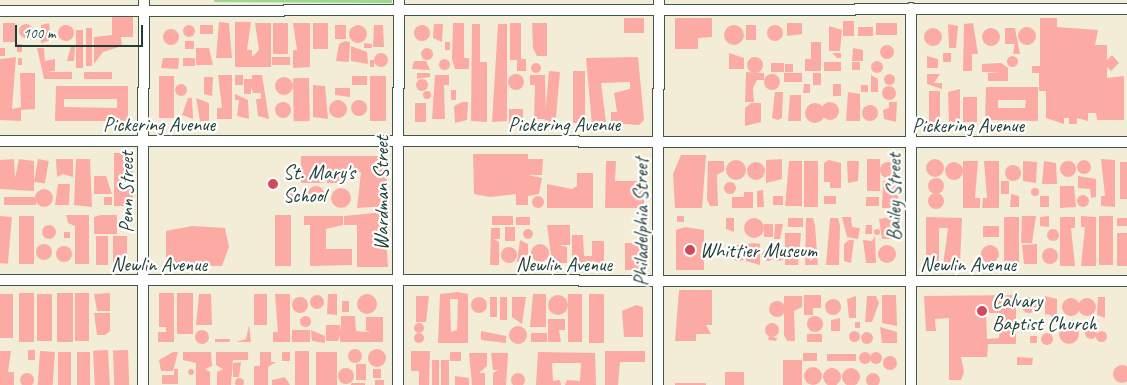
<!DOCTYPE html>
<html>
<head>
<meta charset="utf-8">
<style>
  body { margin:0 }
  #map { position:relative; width:1127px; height:385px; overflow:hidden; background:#f3edd8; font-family:Caveat,sans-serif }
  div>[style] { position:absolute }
  .green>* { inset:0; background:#99da91 }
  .building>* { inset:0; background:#fbaba4; transform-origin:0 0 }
  .round { border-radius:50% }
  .roads { filter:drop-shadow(1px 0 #3f574d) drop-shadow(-1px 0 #3f574d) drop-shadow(0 1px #3f574d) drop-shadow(0 -1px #3f574d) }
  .minor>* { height:10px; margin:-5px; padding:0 5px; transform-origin:5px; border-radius:5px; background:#fff }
  .dots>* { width:14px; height:14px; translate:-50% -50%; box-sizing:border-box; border:2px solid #fff; border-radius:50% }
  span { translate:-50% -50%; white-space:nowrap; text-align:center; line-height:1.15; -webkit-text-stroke:4.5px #fff; paint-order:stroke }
  .street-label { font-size:20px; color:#1f3d34 }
  .poi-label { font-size:20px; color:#1f3d34 }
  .left { translate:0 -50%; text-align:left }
  .scale { position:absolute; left:15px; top:25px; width:128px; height:22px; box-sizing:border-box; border:2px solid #1f3d34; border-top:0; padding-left:6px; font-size:15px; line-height:18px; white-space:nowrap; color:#1f3d34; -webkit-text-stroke:4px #fff; paint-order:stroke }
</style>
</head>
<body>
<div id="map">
  <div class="green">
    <div style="clip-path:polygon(214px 0,392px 0,392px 3px,214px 2px)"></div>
  </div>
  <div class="building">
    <div style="clip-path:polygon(112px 17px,133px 17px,133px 37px,121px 37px,122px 46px,103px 52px,94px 64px,94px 37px,112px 35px)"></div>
    <div style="left:624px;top:18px;width:20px;height:15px"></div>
    <div style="clip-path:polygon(675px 18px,712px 18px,712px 37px,698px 38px,698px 49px,675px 49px)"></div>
    <div style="clip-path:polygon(1040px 18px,1057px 18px,1057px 27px,1098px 30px,1095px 45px,1107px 45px,1107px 60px,1112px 55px,1119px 63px,1111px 71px,1107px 67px,1107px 78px,1124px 76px,1124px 120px,1097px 120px,1096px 113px,1088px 113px,1088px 121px,1077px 118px,1077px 124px,1069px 124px,1069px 118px,1064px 118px,1064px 124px,1046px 118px,1046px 91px,1039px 91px,1039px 73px,1032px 73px,1032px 66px,1040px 66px)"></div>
    <div style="left:843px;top:21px;width:11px;height:15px"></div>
    <div style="clip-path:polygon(219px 22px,229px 23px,232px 58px,216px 58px)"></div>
    <div style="clip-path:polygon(235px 22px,251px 22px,247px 50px,252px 50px,252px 57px,259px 50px,255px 23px,271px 23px,271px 67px,235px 67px)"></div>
    <div style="left:3px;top:23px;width:12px;height:19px"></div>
    <div style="clip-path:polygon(49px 23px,51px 40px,41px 43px,41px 25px)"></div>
    <div style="left:273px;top:23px;width:15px;height:31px"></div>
    <div style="clip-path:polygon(293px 23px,310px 23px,310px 67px,293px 68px,293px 50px,297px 50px)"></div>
    <div style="left:313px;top:23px;width:15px;height:26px"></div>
    <div style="clip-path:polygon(453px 23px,464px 23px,464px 58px,469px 58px,469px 69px,455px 69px,452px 59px)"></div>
    <div style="clip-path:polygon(510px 23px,521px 23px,521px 59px,526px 59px,526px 71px,517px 71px,517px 60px,510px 60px)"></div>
    <div style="clip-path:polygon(532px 23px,547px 23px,547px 56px,537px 56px,533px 48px)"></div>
    <div style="clip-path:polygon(787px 23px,802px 23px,802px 34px,787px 36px)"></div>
    <div style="left:876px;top:23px;width:21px;height:12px"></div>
    <div style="clip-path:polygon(973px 23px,978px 54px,972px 54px,972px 71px,963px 71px,964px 24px)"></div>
    <div class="round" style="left:19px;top:24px;width:14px;height:14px"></div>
    <div style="clip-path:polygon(434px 24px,443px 24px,442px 42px,433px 38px)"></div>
    <div style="clip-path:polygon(472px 24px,480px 24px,480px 62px,487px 62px,487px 122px,471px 121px)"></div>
    <div style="clip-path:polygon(498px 24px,507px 24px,507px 121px,492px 122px)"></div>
    <div style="clip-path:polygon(948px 24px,958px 26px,956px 48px,949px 48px)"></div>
    <div style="left:200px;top:25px;width:13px;height:9px"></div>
    <div style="left:335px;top:25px;width:11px;height:14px"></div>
    <div style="clip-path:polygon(374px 25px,383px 25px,384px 47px,373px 47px)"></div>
    <div style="left:746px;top:25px;width:10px;height:15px"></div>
    <div class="round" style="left:414px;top:25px;width:16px;height:16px"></div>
    <div class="round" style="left:183px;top:25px;width:12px;height:12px"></div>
    <div class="round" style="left:724px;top:25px;width:20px;height:20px"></div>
    <div class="round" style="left:767px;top:25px;width:16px;height:16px"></div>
    <div class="round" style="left:349px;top:25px;width:18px;height:18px"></div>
    <div class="round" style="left:58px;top:25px;width:16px;height:16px"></div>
    <div style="clip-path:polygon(829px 26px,842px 30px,840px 51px,829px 51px)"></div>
    <div class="round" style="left:1018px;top:27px;width:18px;height:18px"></div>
    <div style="left:873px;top:27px;width:9px;height:15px;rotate:90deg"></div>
    <div class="round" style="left:982px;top:28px;width:18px;height:18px"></div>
    <div style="left:86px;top:28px;width:6px;height:38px"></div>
    <div style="clip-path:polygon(1005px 28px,1015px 28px,1020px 54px,1013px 54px,1015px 44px,1005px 44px)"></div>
    <div class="round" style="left:924px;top:28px;width:18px;height:18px"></div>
    <div class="round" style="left:163px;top:29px;width:16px;height:16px"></div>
    <div style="left:76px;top:30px;width:7px;height:38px"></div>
    <div style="left:185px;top:41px;width:9px;height:8px"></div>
    <div style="clip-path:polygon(345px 41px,350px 42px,349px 62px,336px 61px,339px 44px)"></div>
    <div style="left:445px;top:42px;width:5px;height:8px"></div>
    <div style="clip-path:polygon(811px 42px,821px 42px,821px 71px,805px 71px,805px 59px,811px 59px)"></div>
    <div style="clip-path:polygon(364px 43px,372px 44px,372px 48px,364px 48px)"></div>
    <div style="left:17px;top:44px;width:5px;height:8px"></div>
    <div class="round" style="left:880px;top:45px;width:14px;height:14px"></div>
    <div style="clip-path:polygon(71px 46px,75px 46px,74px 61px,67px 61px)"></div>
    <div style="clip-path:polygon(351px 46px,367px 52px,368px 64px,351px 61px)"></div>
    <div style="left:0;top:48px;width:5px;height:8px"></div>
    <div style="clip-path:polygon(37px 48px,44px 48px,45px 61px,55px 59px,55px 71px,46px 72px,72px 72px,72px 79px,44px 79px)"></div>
    <div style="clip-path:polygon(196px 48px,209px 48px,213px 65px,196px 65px)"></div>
    <div style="clip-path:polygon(853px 48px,863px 50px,863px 61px,852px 61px)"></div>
    <div class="round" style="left:421px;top:48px;width:12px;height:12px"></div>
    <div class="round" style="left:374px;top:53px;width:14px;height:14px"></div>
    <div style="clip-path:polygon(729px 53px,744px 58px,744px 69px,729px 69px)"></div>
    <div style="clip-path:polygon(832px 53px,841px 53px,841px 58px,837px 58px)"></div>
    <div style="left:943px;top:53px;width:8px;height:9px"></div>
    <div class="round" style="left:1006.5px;top:55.5px;width:11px;height:11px"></div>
    <div style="clip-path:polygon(927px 56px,938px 59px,938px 68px,927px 68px)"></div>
    <div style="clip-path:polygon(16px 57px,12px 109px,21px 107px,20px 73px,35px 73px,35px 109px,21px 110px,21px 121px,0 120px,0 59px)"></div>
    <div style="left:272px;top:57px;width:18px;height:8px"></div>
    <div style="clip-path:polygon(638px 57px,644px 120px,639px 125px,611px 123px,611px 112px,617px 112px,614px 93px,630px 89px,630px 82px,601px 83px,606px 122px,592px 125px,586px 58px)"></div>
    <div class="round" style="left:747px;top:57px;width:16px;height:16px"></div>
    <div style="left:18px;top:58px;width:4px;height:7px"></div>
    <div style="clip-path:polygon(163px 58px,179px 58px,178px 69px,161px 68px)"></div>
    <div style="left:183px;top:58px;width:12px;height:8px"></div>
    <div class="round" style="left:438.5px;top:58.5px;width:11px;height:11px"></div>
    <div style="left:370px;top:60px;width:4px;height:7px"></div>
    <div style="clip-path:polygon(414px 61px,426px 61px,430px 70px,412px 69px)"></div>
    <div class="round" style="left:871px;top:61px;width:12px;height:12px"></div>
    <div style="left:841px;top:62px;width:9px;height:17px;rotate:90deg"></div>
    <div style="left:852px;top:62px;width:8px;height:8px"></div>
    <div style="left:771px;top:63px;width:13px;height:9px"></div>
    <div style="clip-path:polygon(1001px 63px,1008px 68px,1008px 81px,988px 81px,988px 73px,1001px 72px,982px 72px,982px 64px)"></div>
    <div class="round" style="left:531px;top:63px;width:10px;height:10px"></div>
    <div style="left:785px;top:64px;width:8px;height:8px"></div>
    <div style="left:549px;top:71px;width:11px;height:52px;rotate:5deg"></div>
    <div style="left:573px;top:71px;width:12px;height:52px"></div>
    <div style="left:84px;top:72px;width:28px;height:7px"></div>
    <div style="clip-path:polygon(746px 72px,764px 73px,764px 80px,757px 80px,753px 88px,754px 102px,745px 102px)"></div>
    <div style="clip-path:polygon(417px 73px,430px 73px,430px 77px,417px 79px)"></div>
    <div style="left:784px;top:73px;width:18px;height:9px"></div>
    <div style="left:813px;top:73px;width:8px;height:12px"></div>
    <div class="round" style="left:883.5px;top:73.5px;width:11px;height:11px"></div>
    <div class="round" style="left:764px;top:74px;width:16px;height:16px"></div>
    <div class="round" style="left:508px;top:74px;width:16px;height:16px"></div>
    <div style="clip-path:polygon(927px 74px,940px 74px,934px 83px,942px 83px,942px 89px,927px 84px)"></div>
    <div style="clip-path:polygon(218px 75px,232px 75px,232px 119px,217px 119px,217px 108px,222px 108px)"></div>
    <div style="left:235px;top:75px;width:8px;height:10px"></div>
    <div style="clip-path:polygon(252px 75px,262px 75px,269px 119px,258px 116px,256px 99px,261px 99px,261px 93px,253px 93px,251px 87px,251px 94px,244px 94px,244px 79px,252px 79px)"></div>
    <div style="clip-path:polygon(435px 75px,449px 75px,449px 85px,444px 85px,445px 119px,432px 119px)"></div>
    <div style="clip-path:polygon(530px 75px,545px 75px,546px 119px,534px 119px,535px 85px,530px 85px)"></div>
    <div style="clip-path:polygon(871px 75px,878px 79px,878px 92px,871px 92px)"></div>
    <div style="left:159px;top:76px;width:15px;height:42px"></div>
    <div style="left:352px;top:76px;width:15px;height:9px"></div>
    <div style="left:370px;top:76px;width:16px;height:45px"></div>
    <div style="clip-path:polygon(204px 77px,213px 77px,212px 96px,204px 94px)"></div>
    <div class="round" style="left:275px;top:77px;width:18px;height:18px"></div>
    <div style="left:309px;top:78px;width:43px;height:16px;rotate:89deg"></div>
    <div class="round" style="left:416px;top:79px;width:12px;height:12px"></div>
    <div class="round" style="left:175px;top:84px;width:12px;height:12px"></div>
    <div style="clip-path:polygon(804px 84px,810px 84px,810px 93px,803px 93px)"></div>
    <div style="left:833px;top:84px;width:8px;height:12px"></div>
    <div style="clip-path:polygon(313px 85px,325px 86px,328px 119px,313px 117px)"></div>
    <div style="left:861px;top:85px;width:7px;height:7px"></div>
    <div class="round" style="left:882px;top:86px;width:14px;height:14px"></div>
    <div style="clip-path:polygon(evenodd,56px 86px,128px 86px,128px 121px,55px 121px,56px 86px,64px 99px,117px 99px,117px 108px,64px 107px,64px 99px)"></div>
    <div style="clip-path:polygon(evenodd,986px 87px,1038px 87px,1038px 121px,985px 120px,986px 87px,998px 100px,1026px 100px,1025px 108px,998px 108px,998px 100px)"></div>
    <div style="clip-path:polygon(335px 88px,350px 88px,350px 97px,335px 95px)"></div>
    <div style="clip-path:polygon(960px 89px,960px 122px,949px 122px,948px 92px)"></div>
    <div style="left:451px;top:90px;width:5px;height:10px"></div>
    <div class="round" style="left:423px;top:91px;width:8px;height:8px"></div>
    <div style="left:929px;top:91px;width:11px;height:31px"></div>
    <div style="clip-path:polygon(775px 92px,783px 92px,782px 118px,778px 120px,772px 118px)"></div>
    <div style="clip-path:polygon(848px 92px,860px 94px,860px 121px,846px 121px)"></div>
    <div style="clip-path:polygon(235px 94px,248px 100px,249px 119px,237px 116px,239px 100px,235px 100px)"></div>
    <div style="clip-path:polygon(790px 95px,801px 95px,801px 121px,788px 121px)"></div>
    <div style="left:963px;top:97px;width:14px;height:25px"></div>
    <div style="clip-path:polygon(188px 98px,192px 98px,193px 119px,182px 115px)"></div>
    <div style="clip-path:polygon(196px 98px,209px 103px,209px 121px,200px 121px)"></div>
    <div class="round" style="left:329px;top:100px;width:18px;height:18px"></div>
    <div class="round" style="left:351px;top:100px;width:16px;height:16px"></div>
    <div class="round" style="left:275px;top:102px;width:16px;height:16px"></div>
    <div style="clip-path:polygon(462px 102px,468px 102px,467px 120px,455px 123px,454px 106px)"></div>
    <div style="clip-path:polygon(889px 102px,897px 102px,896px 122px,884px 119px,883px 110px,889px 108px)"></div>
    <div class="round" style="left:821px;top:102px;width:18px;height:18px"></div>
    <div style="left:415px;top:103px;width:11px;height:19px"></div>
    <div style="clip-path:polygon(751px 103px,761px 103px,761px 122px,745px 126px,745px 108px)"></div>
    <div class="round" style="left:805px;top:103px;width:20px;height:20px"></div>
    <div class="round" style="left:862px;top:105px;width:16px;height:16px"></div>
    <div style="left:509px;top:109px;width:14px;height:16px"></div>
    <div style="left:114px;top:153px;width:19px;height:53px"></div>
    <div style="clip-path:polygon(473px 154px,528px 154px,528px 159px,543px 159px,542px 175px,528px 175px,542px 178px,539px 194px,528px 196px,528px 205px,516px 205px,516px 194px,490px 197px,474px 194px)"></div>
    <div style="clip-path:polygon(681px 155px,706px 155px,702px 208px,675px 208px,673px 174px)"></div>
    <div style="clip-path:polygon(301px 156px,387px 156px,387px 206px,357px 208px,361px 172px,343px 171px,338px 183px,327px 183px,326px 172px,324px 183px,301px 183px)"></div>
    <div style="clip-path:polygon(14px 159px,15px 178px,19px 159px,34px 161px,34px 191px,0 189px,0 160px)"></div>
    <div style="left:38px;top:159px;width:11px;height:23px;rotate:10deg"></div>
    <div style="clip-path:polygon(56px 159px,73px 159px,73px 177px,63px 174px,57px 177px)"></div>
    <div style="clip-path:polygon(76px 159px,90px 159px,92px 207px,74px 205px)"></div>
    <div style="clip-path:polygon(782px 159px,782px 179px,766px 183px,766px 160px)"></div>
    <div style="left:867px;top:159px;width:13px;height:32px"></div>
    <div style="clip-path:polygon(1101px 159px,1115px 160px,1115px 207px,1101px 206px,1101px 196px,1105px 196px)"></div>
    <div class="round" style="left:926px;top:159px;width:18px;height:18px"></div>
    <div style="clip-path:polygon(829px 160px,841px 163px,841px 188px,830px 188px,830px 182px,824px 182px,824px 163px)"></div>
    <div class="round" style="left:1077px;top:160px;width:14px;height:14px"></div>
    <div class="round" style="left:726px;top:160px;width:20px;height:20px"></div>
    <div class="round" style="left:1060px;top:161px;width:16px;height:16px"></div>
    <div style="clip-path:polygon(606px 161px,616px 161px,615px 181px,644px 181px,644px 208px,605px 208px)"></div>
    <div style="clip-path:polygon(708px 161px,724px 161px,724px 171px,717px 175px,718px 206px,710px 206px,707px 199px)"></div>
    <div style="clip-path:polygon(789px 161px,802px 161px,802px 206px,785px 206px)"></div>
    <div style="left:804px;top:161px;width:14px;height:46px"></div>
    <div style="clip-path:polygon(847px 161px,859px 161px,858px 181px,848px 183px)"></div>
    <div style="clip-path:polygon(963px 161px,978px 161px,975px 198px,980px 198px,980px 208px,963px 208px)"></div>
    <div style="clip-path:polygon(984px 161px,999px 161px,999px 208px,982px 208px,983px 198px,987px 198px)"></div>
    <div style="clip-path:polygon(1023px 161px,1037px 162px,1036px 183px,1023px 181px)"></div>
    <div style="clip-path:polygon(1044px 161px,1056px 163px,1057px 184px,1042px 184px)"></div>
    <div class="round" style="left:880px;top:162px;width:16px;height:16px"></div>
    <div class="round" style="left:747px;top:162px;width:18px;height:18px"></div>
    <div style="left:1120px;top:162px;width:7px;height:37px"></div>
    <div class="round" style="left:945px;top:162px;width:18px;height:18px"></div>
    <div class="round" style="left:1005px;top:165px;width:16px;height:16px"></div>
    <div style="clip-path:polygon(577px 173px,593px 173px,593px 208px,547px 208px,547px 184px,572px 189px,577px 186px)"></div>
    <div style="clip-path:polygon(94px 176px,106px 176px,112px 194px,94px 194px)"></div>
    <div style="clip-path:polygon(1078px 176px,1096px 179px,1096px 197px,1091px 198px,1090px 189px,1078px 188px)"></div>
    <div class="round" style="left:928px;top:178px;width:16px;height:16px"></div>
    <div style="clip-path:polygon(883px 181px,895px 181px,900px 208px,882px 208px)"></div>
    <div style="left:1009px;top:181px;width:13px;height:8px;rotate:90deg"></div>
    <div class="round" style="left:724px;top:182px;width:12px;height:12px"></div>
    <div style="clip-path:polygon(58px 184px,70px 184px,69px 205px,55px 205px)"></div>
    <div style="clip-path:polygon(1060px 186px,1074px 186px,1076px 207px,1060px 208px)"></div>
    <div class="round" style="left:308px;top:186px;width:16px;height:16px"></div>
    <div class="round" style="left:331px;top:188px;width:20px;height:20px"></div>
    <div class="round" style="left:1031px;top:188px;width:8px;height:8px"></div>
    <div class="round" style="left:35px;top:189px;width:18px;height:18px"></div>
    <div style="left:289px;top:190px;width:5px;height:8px"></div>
    <div style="clip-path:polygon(763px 190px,764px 207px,757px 207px,757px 191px)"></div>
    <div style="clip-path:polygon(744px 192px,753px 192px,753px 208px,732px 208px,732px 197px,744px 197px)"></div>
    <div class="round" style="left:928px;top:193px;width:16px;height:16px"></div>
    <div style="clip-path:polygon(1011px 194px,1019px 196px,1019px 207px,1010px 207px)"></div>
    <div class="round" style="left:1077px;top:195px;width:12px;height:12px"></div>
    <div class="round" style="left:532px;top:196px;width:12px;height:12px"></div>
    <div style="left:773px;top:196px;width:10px;height:9px"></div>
    <div style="left:824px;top:196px;width:12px;height:8px"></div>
    <div style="left:1040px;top:196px;width:9px;height:11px"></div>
    <div style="left:4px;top:197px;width:32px;height:8px"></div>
    <div style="left:104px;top:197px;width:8px;height:8px"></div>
    <div style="left:866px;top:197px;width:13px;height:9px"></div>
    <div style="clip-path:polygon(384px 212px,388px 267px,357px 267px,357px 225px,344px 225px,344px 216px)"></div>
    <div style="clip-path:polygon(66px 215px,89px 215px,89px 264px,75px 264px,75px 226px,68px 223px)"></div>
    <div style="clip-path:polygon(101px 215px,117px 215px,117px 234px,94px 234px,94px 217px)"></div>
    <div style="left:275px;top:215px;width:16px;height:51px"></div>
    <div style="left:0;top:216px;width:12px;height:47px;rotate:5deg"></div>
    <div style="left:19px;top:216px;width:15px;height:48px"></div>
    <div style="clip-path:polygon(304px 216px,343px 216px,343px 225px,326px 229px,326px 249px,352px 249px,352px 265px,310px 266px,310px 225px,304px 225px)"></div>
    <div style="left:492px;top:216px;width:21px;height:9px"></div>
    <div style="left:677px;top:216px;width:7px;height:6px"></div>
    <div style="clip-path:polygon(1022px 216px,1036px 216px,1032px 243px,1021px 243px)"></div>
    <div style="clip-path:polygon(1049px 216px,1049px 227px,1040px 226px,1040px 217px)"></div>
    <div style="clip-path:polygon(1081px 216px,1096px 217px,1096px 266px,1081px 266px,1085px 227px,1081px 227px)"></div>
    <div style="left:1099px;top:216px;width:14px;height:49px"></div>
    <div style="left:516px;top:217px;width:14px;height:8px"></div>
    <div style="clip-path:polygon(842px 217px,851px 217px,852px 227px,860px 228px,858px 239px,847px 237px)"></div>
    <div style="clip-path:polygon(890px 217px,893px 227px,888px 232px,895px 232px,895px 239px,882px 239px,879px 219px)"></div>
    <div style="clip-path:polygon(926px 217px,962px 218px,960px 264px,943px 265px,948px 228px,939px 228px,939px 265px,926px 265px)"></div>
    <div style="left:1004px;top:217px;width:15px;height:48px"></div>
    <div style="clip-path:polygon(1060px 217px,1075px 217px,1075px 228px,1071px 228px,1075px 266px,1060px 266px)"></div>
    <div class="round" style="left:744px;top:218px;width:20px;height:20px"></div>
    <div style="clip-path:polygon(726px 218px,734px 218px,734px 232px,726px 229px)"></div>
    <div style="left:788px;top:218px;width:15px;height:9px"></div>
    <div style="clip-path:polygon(806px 218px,813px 218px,815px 225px,818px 265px,805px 265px)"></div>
    <div style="clip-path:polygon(830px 218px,838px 218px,840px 226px,839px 265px,826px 265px)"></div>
    <div style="left:1117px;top:218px;width:10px;height:8px"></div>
    <div style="left:764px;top:224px;width:9px;height:13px"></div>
    <div style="clip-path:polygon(775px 224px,783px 224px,780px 239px,774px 239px)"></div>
    <div class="round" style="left:42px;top:225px;width:14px;height:14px"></div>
    <div style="clip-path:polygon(547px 225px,570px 225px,570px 245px,559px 245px,567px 247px,567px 263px,552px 263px)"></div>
    <div style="clip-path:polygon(866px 225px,872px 225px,872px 234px,865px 234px)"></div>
    <div style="clip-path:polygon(192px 226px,225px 228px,229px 247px,222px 266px,174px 265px,166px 260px,166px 231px)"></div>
    <div style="left:983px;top:226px;width:16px;height:11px"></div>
    <div style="left:505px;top:227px;width:10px;height:14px"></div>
    <div style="clip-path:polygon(685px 227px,704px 230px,704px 270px,676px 270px,676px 230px)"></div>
    <div style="clip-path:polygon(491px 228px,500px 228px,500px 239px,494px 239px,499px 242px,499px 265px,490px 265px)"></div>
    <div class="round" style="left:1047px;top:229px;width:12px;height:12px"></div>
    <div class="round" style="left:523px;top:229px;width:10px;height:10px"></div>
    <div class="round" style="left:874px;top:229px;width:6px;height:6px"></div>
    <div style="left:64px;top:232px;width:6px;height:6px"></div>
    <div style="clip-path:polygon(785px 233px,801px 233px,798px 265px,785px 265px)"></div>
    <div style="left:1117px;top:233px;width:10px;height:33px"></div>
    <div style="clip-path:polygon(572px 235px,583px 235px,584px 256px,592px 256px,592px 241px,604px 241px,604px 264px,572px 264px)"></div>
    <div style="left:96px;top:236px;width:12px;height:29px"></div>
    <div style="left:113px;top:236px;width:14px;height:29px"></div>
    <div style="clip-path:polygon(875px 236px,876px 263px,866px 263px,863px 240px,872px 241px)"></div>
    <div style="clip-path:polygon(520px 240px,528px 244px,528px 262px,517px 262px)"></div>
    <div style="clip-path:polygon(849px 240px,854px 240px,851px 263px,844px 261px,844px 244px)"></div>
    <div style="left:625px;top:243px;width:19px;height:27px"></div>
    <div style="clip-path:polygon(754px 243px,760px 244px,760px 265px,746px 261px,746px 244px)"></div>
    <div class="round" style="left:36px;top:244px;width:16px;height:16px"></div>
    <div style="clip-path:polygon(1037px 244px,1037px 264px,1024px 264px,1022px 245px)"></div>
    <div class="round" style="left:531px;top:244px;width:18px;height:18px"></div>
    <div class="round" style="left:981px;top:245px;width:18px;height:18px"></div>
    <div class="round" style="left:878px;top:245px;width:18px;height:18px"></div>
    <div class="round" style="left:731px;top:245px;width:16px;height:16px"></div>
    <div class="round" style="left:56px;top:246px;width:16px;height:16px"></div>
    <div class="round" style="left:501px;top:247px;width:16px;height:16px"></div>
    <div class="round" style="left:1042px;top:248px;width:16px;height:16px"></div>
    <div class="round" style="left:773px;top:249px;width:12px;height:12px"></div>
    <div class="round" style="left:762px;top:249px;width:12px;height:12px"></div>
    <div style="clip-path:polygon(679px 290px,712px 290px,712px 325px,706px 325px,711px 334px,696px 334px,696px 341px,675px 341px)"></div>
    <div style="clip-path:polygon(evenodd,458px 292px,468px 294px,468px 343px,438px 343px,440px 294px,458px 292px,450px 299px,458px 299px,457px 330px,451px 332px,450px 299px)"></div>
    <div style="left:19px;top:293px;width:15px;height:49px"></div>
    <div style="left:57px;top:293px;width:16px;height:49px"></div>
    <div style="left:75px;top:293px;width:14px;height:48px"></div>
    <div style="clip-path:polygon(110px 293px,110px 311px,97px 311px,94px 294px)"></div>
    <div style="clip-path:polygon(159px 293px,174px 293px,174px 342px,158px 342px,158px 332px,166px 332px,166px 327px,159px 327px)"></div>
    <div style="left:177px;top:293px;width:16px;height:41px"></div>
    <div style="left:0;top:294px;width:13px;height:44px"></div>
    <div style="left:37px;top:294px;width:15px;height:47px"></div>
    <div style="clip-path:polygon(199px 294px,211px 294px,212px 325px,196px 325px)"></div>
    <div style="left:254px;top:294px;width:13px;height:31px"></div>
    <div style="clip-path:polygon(275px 294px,290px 294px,290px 342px,273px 342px,273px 332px,278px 332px)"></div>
    <div style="clip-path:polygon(328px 294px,337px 294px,337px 315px,327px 314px)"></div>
    <div style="clip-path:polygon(533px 294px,546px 294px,546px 327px,530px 327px)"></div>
    <div style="left:568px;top:294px;width:14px;height:48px"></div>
    <div style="left:589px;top:294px;width:15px;height:49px"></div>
    <div class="round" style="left:357px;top:294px;width:20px;height:20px"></div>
    <div class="round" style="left:310px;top:295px;width:14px;height:14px"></div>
    <div style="clip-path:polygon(804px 295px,821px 295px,821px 308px,813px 308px,813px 315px,804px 315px)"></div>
    <div style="clip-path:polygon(882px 295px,896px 295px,897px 326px,882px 323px)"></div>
    <div style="clip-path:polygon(evenodd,1016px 295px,1016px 344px,988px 344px,987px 357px,961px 357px,964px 372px,961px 380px,949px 380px,949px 318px,935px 319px,936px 331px,926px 331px,924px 296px,1016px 295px,986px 313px,1001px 313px,999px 338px,987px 339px,986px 313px)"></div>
    <div class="round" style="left:548px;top:295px;width:20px;height:20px"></div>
    <div style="clip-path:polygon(416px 296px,429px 296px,426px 322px,416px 322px)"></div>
    <div style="clip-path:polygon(784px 296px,802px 296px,802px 307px,794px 311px,795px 341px,787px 341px,784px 335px)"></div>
    <div style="clip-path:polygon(856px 296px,856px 318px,849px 318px,847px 299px)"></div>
    <div style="clip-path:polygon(867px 296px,876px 296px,879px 303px,872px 322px,865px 322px)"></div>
    <div style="clip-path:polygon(1045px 296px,1057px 299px,1057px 323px,1051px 323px,1051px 315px,1045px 314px)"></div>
    <div class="round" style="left:1021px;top:297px;width:16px;height:16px"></div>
    <div style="left:490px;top:297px;width:7px;height:20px"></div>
    <div style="left:500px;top:297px;width:7px;height:23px"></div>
    <div style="clip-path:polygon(512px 297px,526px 297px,522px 324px,512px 317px)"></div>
    <div style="clip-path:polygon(1098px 297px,1105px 297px,1105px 318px,1097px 315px)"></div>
    <div class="round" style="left:471px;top:297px;width:16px;height:16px"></div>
    <div class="round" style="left:292px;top:297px;width:16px;height:16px"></div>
    <div class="round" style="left:1078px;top:298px;width:18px;height:18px"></div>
    <div class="round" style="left:1062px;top:298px;width:18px;height:18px"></div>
    <div class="round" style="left:825px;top:299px;width:16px;height:16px"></div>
    <div style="left:342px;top:301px;width:7px;height:11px"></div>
    <div class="round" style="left:769px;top:301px;width:16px;height:16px"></div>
    <div style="clip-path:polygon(636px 305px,643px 307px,643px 337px,624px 337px,622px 311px)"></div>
    <div style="clip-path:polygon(94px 313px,110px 313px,110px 331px,105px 335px,97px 335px)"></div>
    <div class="round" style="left:299.5px;top:315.5px;width:11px;height:11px"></div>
    <div style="clip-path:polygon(341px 316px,355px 316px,356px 331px,367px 332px,371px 331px,366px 331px,366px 317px,383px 317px,383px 342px,340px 342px,340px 335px,338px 341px,326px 341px,326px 325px,340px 325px,341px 332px)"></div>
    <div class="round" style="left:807px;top:316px;width:16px;height:16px"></div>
    <div style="clip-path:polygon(840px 318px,840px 331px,831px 331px,831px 320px)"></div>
    <div style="clip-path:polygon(548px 319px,565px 319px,565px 330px,559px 330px,561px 342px,548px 342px)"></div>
    <div style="left:855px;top:322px;width:5px;height:6px"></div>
    <div class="round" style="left:414px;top:323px;width:10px;height:10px"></div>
    <div class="round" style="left:765px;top:323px;width:14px;height:14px"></div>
    <div class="round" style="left:1059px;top:324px;width:20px;height:20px"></div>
    <div style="clip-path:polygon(249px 325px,251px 342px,236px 342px,246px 339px)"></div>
    <div class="round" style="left:509px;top:326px;width:18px;height:18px"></div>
    <div class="round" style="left:1085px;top:327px;width:12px;height:12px"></div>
    <div style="clip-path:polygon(880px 327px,897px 332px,897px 343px,882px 343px)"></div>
    <div class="round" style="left:195px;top:330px;width:14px;height:14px"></div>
    <div style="left:292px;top:330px;width:18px;height:12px"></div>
    <div style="clip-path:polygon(311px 330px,325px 336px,325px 343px,312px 341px)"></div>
    <div class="round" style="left:1095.5px;top:330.5px;width:11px;height:11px"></div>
    <div class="round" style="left:848.5px;top:330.5px;width:11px;height:11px"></div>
    <div style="clip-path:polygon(481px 331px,506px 336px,506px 343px,481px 340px)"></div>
    <div class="round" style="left:861px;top:332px;width:12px;height:12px"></div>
    <div class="round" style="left:1041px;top:333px;width:12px;height:12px"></div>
    <div class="round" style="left:414px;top:333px;width:10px;height:10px"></div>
    <div style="left:531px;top:333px;width:16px;height:9px"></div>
    <div style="left:807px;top:334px;width:15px;height:8px"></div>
    <div style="clip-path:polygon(769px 336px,777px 338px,776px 341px,768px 340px)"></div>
    <div style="left:1030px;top:336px;width:7px;height:7px"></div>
    <div style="left:215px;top:339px;width:15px;height:3px"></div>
    <div class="round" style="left:348px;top:349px;width:14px;height:14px"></div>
    <div class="round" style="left:368px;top:349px;width:18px;height:18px"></div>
    <div style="left:28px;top:350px;width:7px;height:10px"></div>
    <div style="left:108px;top:350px;width:35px;height:15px;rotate:87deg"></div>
    <div style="left:128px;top:350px;width:35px;height:15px;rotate:88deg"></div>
    <div style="clip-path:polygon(0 351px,11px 351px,8px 372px,14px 372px,14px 385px,0 385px)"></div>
    <div style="left:40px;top:351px;width:15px;height:34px;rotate:4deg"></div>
    <div style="left:309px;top:351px;width:34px;height:14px;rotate:90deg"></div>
    <div style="clip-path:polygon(411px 351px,430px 351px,429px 385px,419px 385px,419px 371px,411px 371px)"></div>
    <div style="clip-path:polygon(605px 351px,645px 351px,645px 362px,620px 362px,618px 385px,605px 385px)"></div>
    <div class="round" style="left:859px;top:352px;width:12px;height:12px"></div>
    <div style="left:58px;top:352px;width:13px;height:33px"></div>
    <div style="left:77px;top:352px;width:13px;height:33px"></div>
    <div style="clip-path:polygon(173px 352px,178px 352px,173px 371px,161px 371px,159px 360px)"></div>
    <div style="clip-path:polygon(183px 352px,211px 352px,212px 366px,205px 369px,210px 372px,210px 385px,196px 385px,196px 363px,183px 360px)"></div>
    <div style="clip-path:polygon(216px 352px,248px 352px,248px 360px,233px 360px,231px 385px,217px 385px,217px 372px,223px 369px,216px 365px)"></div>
    <div style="clip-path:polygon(260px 352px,271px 352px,271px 362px,276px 362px,268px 367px,268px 385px,254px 385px,254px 366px,260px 366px)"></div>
    <div style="left:282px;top:352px;width:8px;height:9px"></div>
    <div style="left:316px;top:352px;width:21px;height:33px"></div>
    <div style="left:461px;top:352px;width:9px;height:11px;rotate:90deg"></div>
    <div style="clip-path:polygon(538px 352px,595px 353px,596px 385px,565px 385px,567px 380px,580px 381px,581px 363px,552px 363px,553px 381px,560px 380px,561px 385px,536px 385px)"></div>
    <div class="round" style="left:870px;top:352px;width:12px;height:12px"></div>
    <div style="clip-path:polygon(469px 353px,487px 353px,487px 366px,479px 373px,485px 373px,485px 385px,472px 385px)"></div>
    <div style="clip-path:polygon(491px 353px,508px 353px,506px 385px,493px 385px,493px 373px,498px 370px,493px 370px)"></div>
    <div style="left:817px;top:353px;width:8px;height:14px;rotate:90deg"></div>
    <div style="left:827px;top:354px;width:29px;height:7px"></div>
    <div class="round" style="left:883px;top:356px;width:14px;height:14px"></div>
    <div style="clip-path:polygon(1017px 357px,1033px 358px,1032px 365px,1017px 365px)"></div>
    <div style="left:432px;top:360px;width:7px;height:25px"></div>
    <div style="left:441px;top:360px;width:8px;height:25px"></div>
    <div style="left:783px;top:360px;width:19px;height:25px"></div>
    <div style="clip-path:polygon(241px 362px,239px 377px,233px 377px,233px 363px)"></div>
    <div style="left:356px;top:364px;width:10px;height:16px"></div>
    <div class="round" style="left:1113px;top:365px;width:18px;height:18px"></div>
    <div class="round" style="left:804px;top:367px;width:18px;height:18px"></div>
    <div class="round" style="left:823px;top:368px;width:18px;height:18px"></div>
    <div class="round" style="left:842px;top:368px;width:18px;height:18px"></div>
    <div class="round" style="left:338px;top:368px;width:16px;height:16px"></div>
    <div class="round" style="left:188px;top:369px;width:6px;height:6px"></div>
    <div style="clip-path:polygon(174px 369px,178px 369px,178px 384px,162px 384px,162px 375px,174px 375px)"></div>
    <div style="left:373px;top:369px;width:8px;height:9px"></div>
    <div style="left:725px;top:372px;width:19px;height:13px"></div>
    <div class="round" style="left:511px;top:373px;width:14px;height:14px"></div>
    <div class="round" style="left:20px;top:373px;width:14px;height:14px"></div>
    <div class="round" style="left:866px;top:373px;width:14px;height:14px"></div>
    <div style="clip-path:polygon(455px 376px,469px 378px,469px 385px,455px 385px)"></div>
    <div style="clip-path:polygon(285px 377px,290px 385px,272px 385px,272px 380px)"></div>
    <div class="round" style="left:234.5px;top:377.5px;width:9px;height:9px"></div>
    <div style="left:375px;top:380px;width:9px;height:5px"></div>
    <div style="left:351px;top:383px;width:14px;height:2px"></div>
    <div style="left:675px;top:383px;width:31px;height:2px"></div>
  </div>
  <div class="roads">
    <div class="minor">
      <div style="left:911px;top:8px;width:377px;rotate:90deg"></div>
      <div style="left:0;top:11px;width:1127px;rotate:-0.1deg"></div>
      <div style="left:0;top:141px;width:1127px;rotate:0.05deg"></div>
      <div style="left:0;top:280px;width:1127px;rotate:0.05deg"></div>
      <div style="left:143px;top:385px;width:385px;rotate:-89.9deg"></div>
      <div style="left:398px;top:385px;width:385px;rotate:-89.9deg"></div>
      <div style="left:658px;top:385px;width:385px;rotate:-89.9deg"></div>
    </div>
  </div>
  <div class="dots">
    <div style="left:273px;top:184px;background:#d1495b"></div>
    <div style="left:690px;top:250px;background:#d1495b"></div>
    <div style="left:982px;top:311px;background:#d1495b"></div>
  </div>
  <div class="street-label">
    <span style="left:159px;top:124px">Pickering Avenue</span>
    <span style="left:564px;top:124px">Pickering Avenue</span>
    <span style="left:968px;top:125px">Pickering Avenue</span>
    <span style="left:126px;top:192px;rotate:-90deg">Penn Street</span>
    <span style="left:381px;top:193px;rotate:-90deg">Wardman Street</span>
    <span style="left:894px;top:197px;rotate:-90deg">Bailey Street</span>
    <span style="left:641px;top:222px;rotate:-90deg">Philadelphia Street</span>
    <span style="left:159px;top:264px">Newlin Avenue</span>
    <span style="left:564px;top:264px">Newlin Avenue</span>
    <span style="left:968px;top:264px">Newlin Avenue</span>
  </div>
  <div class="poi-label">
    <span class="left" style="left:283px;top:184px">St. Mary's<br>School</span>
    <span class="left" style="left:700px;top:250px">Whittier Museum</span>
    <span class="left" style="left:992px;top:312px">Calvary<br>Baptist Church</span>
  </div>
  <div class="scale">100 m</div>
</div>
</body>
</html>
